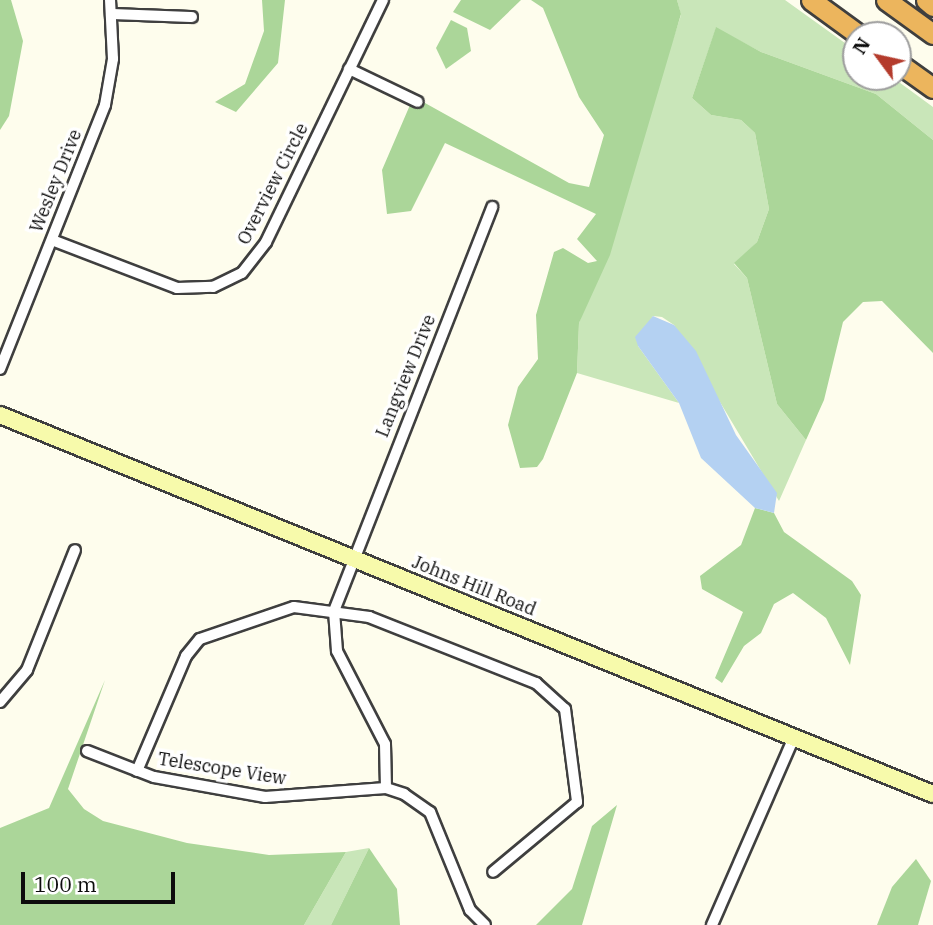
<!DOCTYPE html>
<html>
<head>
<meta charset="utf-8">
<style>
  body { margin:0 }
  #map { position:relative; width:933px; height:925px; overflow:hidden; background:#fefded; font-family:"IBM Plex Serif",serif }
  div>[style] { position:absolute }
  .green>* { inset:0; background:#c9e6b9 }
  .forest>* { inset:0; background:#abd699 }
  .water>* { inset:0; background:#b4d1f2 }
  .roads { filter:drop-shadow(2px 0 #3f3f3f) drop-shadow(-2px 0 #3f3f3f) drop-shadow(0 2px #3f3f3f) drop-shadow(0 -2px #3f3f3f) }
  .minor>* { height:10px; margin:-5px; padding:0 5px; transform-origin:5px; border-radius:5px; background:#fff }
  .secondary>* { height:16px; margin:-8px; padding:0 8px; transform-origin:8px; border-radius:8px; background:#f7faab }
  .motorway>* { height:19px; margin:-9.5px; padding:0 9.5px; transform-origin:9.5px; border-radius:9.5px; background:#ecb55d }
  span { translate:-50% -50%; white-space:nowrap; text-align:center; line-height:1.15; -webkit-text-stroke:7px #fff; paint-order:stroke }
  .street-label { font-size:18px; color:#0c0c0c }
  .north { position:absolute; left:842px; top:21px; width:70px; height:70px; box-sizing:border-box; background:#fff; border:2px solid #9e9e9e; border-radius:50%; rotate:303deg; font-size:19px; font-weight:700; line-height:28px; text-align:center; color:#0c0c0c }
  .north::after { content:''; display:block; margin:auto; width:24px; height:32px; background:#b43b2c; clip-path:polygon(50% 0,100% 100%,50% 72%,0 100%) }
  .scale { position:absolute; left:21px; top:872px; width:154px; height:32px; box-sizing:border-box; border:4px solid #0c0c0c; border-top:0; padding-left:9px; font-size:21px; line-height:24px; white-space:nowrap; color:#0c0c0c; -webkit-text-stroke:5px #fff; paint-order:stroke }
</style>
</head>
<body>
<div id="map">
  <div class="green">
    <div style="clip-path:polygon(677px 0,785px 0,856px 51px,856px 77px,892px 77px,933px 107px,933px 140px,876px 94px,761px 52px,716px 28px,692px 98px,711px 115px,741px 120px,755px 133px,769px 209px,757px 242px,734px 264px,747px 278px,777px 404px,806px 440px,779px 501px,674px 325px,662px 317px,653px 316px,638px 346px,679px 403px,577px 373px,579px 323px,681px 15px)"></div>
    <div style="clip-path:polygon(369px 848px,331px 925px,304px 925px,346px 852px)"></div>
  </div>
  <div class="forest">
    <div style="clip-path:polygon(0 0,11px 0,23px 41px,9px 116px,0 130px)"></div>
    <div style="clip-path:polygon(262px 0,285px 0,278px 63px,236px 112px,215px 102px,245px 84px,264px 31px)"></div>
    <div style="clip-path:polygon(461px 0,521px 0,490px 30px,453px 12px)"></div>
    <div style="clip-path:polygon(531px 0,677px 0,681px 14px,610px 255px,579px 323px,577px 373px,543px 459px,537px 467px,520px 468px,508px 425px,518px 387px,538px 359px,536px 315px,554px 252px,563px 248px,588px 263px,597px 261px,577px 239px,596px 214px,445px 143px,411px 211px,387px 214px,382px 170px,410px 105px,425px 103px,569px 183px,589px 187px,604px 135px,579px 97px,543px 8px)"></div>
    <div style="clip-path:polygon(451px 20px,467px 28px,471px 51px,446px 69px,436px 48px)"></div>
    <div style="clip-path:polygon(716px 27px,761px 52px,876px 94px,933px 140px,933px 353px,882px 301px,863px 302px,843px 322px,824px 400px,806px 440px,777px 404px,747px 278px,734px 263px,757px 242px,769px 209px,755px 133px,741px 120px,711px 115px,692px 98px)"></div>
    <div style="clip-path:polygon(755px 508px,774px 513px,784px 532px,852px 581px,861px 595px,850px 665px,826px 618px,793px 593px,774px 604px,761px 633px,744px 646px,722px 683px,715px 678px,743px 612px,702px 589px,700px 576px,741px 545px)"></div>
    <div style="clip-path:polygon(105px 680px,68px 789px,84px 809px,103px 821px,187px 843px,269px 855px,346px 852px,304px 925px,0 925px,0 828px,49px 808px)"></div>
    <div style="clip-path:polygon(617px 805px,582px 925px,536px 925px,572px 889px,592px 826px)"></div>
    <div style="clip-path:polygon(369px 848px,397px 889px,400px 925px,331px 925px)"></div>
    <div style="clip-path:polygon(916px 859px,931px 881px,918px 925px,877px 925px,892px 887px)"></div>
  </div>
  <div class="water">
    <div style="clip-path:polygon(653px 316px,674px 325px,696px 351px,736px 435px,777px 493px,774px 513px,755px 508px,701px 458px,679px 403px,638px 346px,635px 337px)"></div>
  </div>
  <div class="roads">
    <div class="minor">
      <div style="left:111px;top:14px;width:81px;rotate:2.1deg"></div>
      <div style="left:349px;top:69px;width:76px;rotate:25.6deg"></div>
      <div style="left:52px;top:240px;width:134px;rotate:21deg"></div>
      <div style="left:177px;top:288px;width:36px;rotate:-2deg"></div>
      <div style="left:213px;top:287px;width:32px;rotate:-26deg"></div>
      <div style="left:242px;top:273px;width:39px;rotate:-52deg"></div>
      <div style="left:266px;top:242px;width:269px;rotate:-64.2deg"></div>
      <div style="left:0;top:369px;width:284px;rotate:-68.3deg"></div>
      <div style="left:105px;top:105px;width:47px;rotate:-80.1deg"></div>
      <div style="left:113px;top:59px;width:59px;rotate:-92.9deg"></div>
      <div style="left:0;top:702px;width:42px;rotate:-49.8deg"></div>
      <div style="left:27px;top:670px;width:129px;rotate:-68.2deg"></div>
      <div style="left:87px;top:751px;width:72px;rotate:21.2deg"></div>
      <div style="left:154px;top:777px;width:113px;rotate:10.2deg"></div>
      <div style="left:265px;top:797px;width:121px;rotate:-4.3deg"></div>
      <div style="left:386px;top:788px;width:19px;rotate:18deg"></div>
      <div style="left:404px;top:794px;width:32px;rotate:35deg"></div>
      <div style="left:430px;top:812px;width:106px;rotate:67.8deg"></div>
      <div style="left:470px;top:910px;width:21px;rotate:45deg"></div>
      <div style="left:137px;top:771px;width:125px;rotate:-66.9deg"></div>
      <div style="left:186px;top:656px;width:22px;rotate:-51deg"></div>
      <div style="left:200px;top:639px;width:99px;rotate:-18.8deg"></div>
      <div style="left:294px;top:607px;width:76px;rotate:7.6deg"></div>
      <div style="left:369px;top:617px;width:180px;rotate:21.6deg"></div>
      <div style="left:536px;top:683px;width:39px;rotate:42deg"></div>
      <div style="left:565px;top:709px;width:94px;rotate:82.6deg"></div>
      <div style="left:577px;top:802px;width:109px;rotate:140.2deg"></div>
      <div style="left:386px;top:788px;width:44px;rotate:-91.3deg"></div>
      <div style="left:385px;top:744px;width:105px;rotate:-117.3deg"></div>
      <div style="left:337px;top:651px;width:40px;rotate:-94.3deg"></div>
      <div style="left:334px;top:611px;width:434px;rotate:-68.6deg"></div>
      <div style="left:712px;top:925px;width:205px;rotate:-66.4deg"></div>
    </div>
    <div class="secondary">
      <div style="left:0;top:415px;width:1007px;rotate:22.11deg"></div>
    </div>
    <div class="motorway">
      <div style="left:811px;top:0;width:59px;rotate:36.1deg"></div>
      <div style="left:886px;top:0;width:58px;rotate:35.9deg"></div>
      <div style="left:926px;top:0;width:9px;rotate:41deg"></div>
      <div style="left:898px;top:63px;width:43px;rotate:35.5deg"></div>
    </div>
  </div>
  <div class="street-label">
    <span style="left:56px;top:181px;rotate:-68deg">Wesley Drive</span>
    <span style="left:273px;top:184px;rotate:-63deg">Overview Circle</span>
    <span style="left:406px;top:376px;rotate:-68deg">Langview Drive</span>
    <span style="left:474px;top:586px;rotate:22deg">Johns Hill Road</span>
    <span style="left:222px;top:769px;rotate:9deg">Telescope View</span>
  </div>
  <div class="north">N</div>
  <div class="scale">100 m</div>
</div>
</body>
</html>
